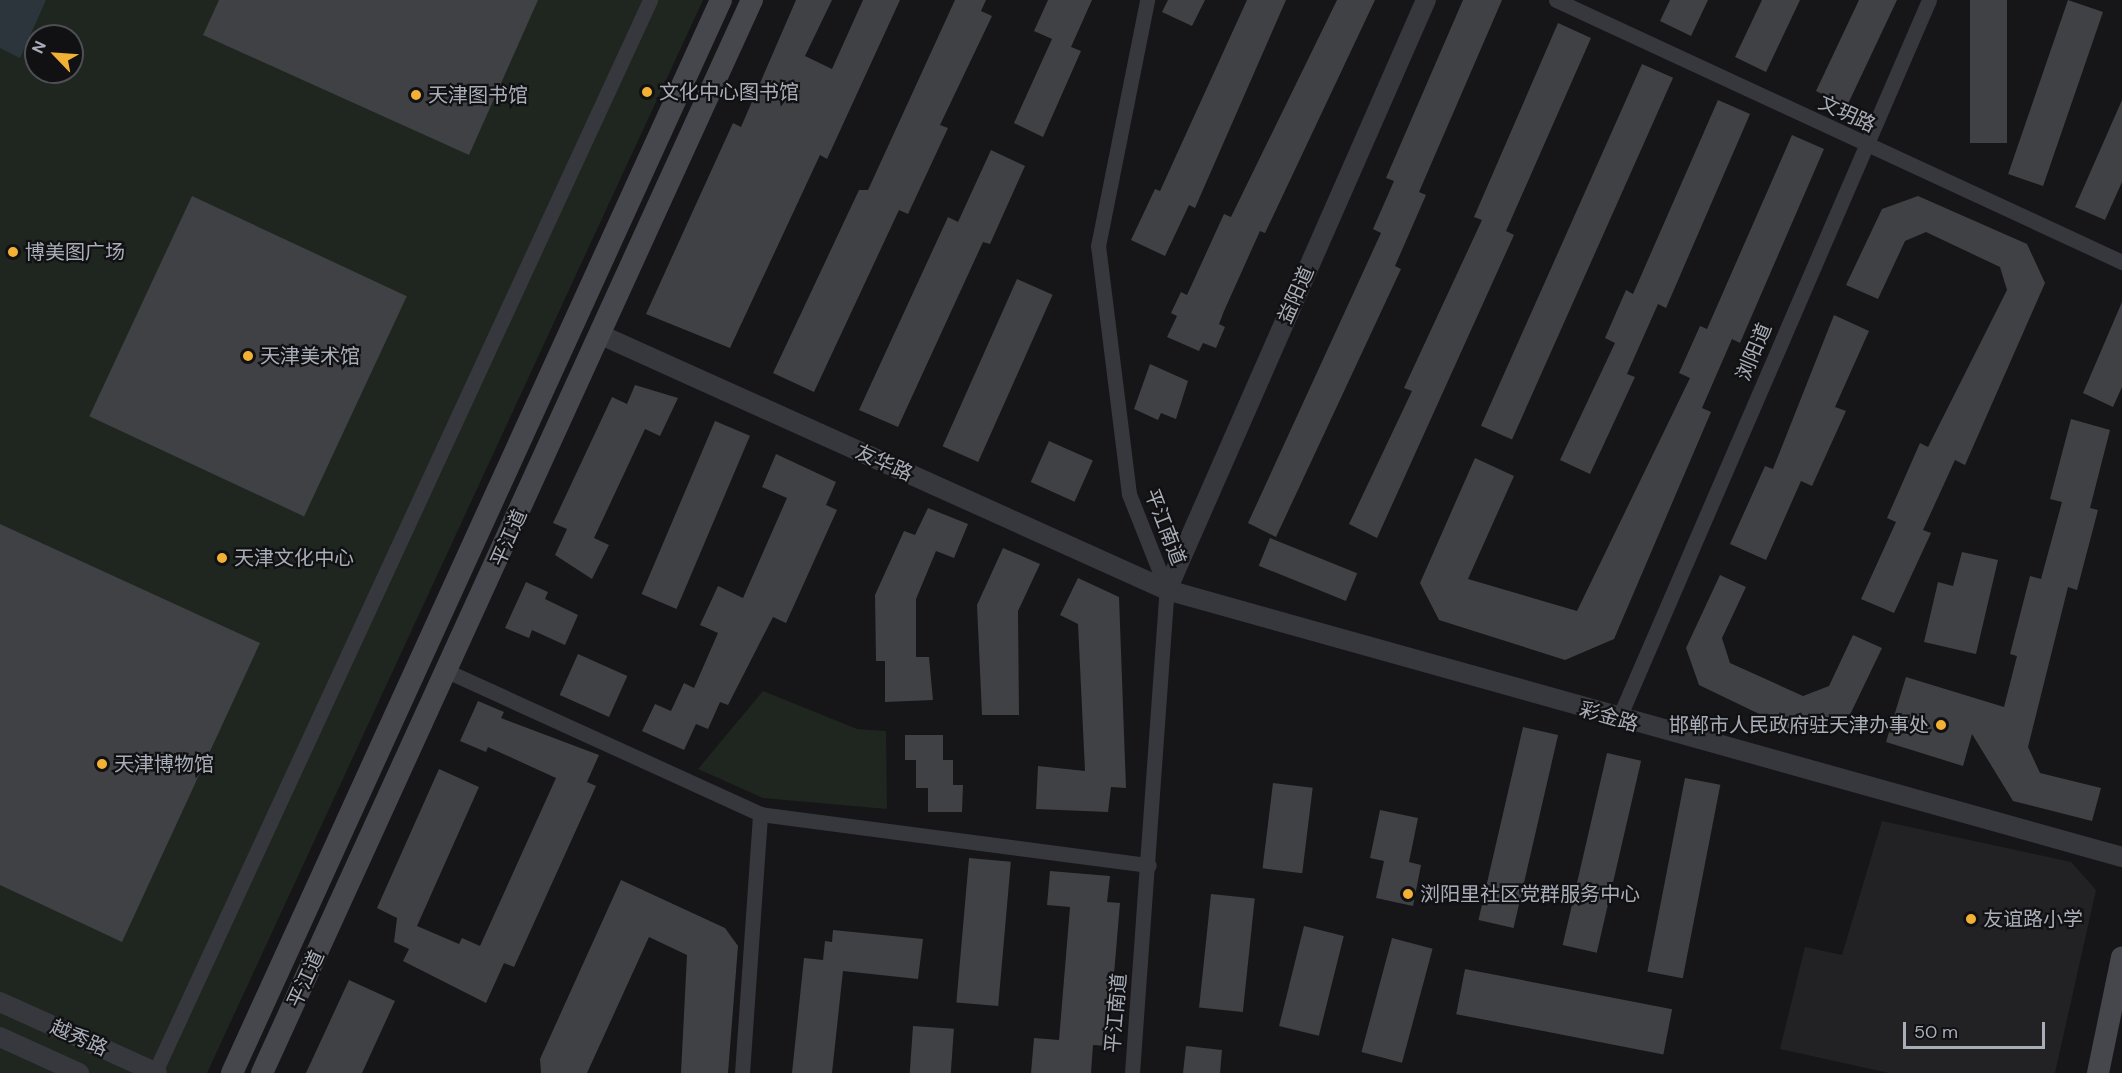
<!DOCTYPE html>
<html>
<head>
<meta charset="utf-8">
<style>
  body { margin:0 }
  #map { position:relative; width:2122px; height:1073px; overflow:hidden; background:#161618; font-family:"DM Sans","Noto Sans SC",sans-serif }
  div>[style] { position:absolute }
  .built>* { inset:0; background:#222225 }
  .green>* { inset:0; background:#1e261f }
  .water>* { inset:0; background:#2c353c }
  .building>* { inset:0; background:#404145; transform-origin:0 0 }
  .minor>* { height:15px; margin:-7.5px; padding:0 7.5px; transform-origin:7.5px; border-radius:7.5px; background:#37383d }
  .tertiary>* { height:20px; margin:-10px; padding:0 10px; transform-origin:10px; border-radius:10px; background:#37383d }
  .secondary>* { height:22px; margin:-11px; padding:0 11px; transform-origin:11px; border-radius:11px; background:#45474d }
  .dots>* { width:16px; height:16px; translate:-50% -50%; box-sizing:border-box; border:3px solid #111113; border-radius:50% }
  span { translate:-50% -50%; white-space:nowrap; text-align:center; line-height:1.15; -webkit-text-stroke:4.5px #111113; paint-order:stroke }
  .poi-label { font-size:20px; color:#a8adb8 }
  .left { translate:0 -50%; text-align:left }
  .right { translate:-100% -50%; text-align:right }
  .street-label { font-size:20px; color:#a8adb8 }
  .north { position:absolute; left:24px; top:24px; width:60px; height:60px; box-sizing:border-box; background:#111113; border:2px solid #4d4f55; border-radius:50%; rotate:295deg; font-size:16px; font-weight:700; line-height:24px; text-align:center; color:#a8adb8 }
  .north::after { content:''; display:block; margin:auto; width:21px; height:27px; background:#f2b134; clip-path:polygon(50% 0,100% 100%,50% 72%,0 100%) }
  .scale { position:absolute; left:1903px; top:1022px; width:142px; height:27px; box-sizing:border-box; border:3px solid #a8adb8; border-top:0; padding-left:8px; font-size:18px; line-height:21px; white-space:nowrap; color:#a8adb8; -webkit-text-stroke:4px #111113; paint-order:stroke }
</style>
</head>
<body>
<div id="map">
  <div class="built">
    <div style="clip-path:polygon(1882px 821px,2071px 862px,2096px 890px,2055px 1073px,1889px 1073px,1780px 1049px,1805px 947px,1842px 955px)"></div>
  </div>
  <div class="green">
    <div style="clip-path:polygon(evenodd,0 0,703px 0,207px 1073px,0 1073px,0 0,36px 36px,72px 36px,72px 72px,36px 72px,36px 36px)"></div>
    <div style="clip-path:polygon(763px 691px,857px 729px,886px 731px,887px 809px,763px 798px,698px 769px)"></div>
  </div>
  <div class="water">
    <div style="clip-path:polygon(0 0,46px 0,20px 58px,0 48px)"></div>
  </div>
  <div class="building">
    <div style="clip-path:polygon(219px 0,538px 0,469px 155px,203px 35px)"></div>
    <div style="clip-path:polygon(796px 0,832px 0,805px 56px,832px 69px,863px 0,900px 0,827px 159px,820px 155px,730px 348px,646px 314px,733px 123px,741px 127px)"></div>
    <div style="clip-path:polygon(955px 0,986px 0,981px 11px,992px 16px,940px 125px,948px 128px,908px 214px,899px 210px,814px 392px,773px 373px,859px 190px,868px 190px)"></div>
    <div style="clip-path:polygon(1048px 0,1092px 0,1071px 47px,1081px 51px,1043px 137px,1014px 123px,1052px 39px,1034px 31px)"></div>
    <div style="clip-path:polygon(1168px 0,1205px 0,1192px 26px,1162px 12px)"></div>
    <div style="clip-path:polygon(1247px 0,1286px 0,1195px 208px,1189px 205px,1165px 256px,1131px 240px,1155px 189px,1160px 191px)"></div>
    <div style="clip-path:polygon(1337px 0,1375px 0,1265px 233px,1260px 231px,1224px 311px,1219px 324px,1225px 327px,1216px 348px,1203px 343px,1199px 351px,1167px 337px,1177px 316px,1171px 313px,1181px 292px,1187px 295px,1224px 214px,1231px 217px)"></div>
    <div style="clip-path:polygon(1463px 0,1502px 0,1419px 192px,1426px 195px,1395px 266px,1401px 269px,1276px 537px,1248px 523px,1381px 233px,1373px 229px,1394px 181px,1386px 178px)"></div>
    <div style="clip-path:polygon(1670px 0,1708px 0,1691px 36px,1660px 21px)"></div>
    <div style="clip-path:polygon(1762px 0,1800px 0,1766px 72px,1735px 57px)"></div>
    <div style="clip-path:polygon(1859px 0,1897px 0,1847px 106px,1816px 91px)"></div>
    <div style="left:1970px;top:0;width:37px;height:143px"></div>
    <div style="left:2068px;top:0;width:37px;height:184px;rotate:19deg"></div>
    <div style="clip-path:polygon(1558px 23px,1591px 38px,1506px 231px,1514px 235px,1377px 538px,1349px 524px,1412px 391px,1404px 388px,1482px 220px,1474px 217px)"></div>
    <div style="left:1642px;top:64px;width:34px;height:396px;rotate:24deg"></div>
    <div style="clip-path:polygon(1718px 100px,1750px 114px,1666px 308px,1658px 304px,1627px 374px,1635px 377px,1590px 474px,1560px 460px,1615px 343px,1605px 338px,1626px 290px,1633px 294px)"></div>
    <div style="clip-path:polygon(2122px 100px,2122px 182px,2105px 220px,2075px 207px)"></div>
    <div style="clip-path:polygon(1792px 135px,1824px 149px,1740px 343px,1732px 339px,1702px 408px,1711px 412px,1614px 639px,1565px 660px,1439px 620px,1420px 583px,1475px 458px,1514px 476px,1468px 579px,1577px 611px,1690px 378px,1679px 373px,1700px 326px,1707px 329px)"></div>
    <div style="clip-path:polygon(991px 150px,1025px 166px,990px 244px,983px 242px,898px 427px,859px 410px,948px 217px,958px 222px)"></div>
    <div style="left:192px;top:196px;width:237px;height:243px;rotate:25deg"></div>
    <div style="clip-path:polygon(1918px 196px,2027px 244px,2045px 283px,1965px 465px,1955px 460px,1923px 530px,1931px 533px,1894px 613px,1861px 599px,1896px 522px,1887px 518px,1920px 443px,1928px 447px,2007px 290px,2000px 267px,1926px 232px,1905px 241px,1878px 299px,1846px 285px,1882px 209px)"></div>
    <div style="left:1017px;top:279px;width:39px;height:183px;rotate:24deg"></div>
    <div style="clip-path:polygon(2122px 302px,2122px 387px,2113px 407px,2083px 393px)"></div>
    <div style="clip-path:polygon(1834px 315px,1869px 331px,1835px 407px,1846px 411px,1812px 486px,1801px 481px,1766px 560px,1730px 544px,1765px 466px,1773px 469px)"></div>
    <div style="clip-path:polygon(1150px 364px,1188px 381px,1176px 419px,1161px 413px,1158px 420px,1134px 409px)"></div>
    <div style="clip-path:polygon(635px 385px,678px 398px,660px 436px,645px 429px,594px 538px,609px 545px,592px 579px,555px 555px,567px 529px,553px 523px,612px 397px,627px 404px)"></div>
    <div style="clip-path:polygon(2071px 419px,2110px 430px,2090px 508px,2098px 510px,2077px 590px,2068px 587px,2028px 747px,2040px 773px,2101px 788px,2092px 821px,2013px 801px,1972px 734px,1963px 766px,1886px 742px,1906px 677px,2004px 707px,2017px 656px,2010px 654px,2030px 576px,2041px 579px,2062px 502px,2050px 499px)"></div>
    <div style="left:715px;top:421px;width:38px;height:188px;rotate:23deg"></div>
    <div style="left:1049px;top:441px;width:48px;height:45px;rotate:24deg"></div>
    <div style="clip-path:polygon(776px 454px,836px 482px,826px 505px,837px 510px,786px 623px,773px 617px,728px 705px,720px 702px,708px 729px,696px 724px,684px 750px,642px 731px,655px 704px,671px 711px,684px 683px,694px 688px,718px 633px,700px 625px,718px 586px,743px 598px,787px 498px,762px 487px)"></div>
    <div style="clip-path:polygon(928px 508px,968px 524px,954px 558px,936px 551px,916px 599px,916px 657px,929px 657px,933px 700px,885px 702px,885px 661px,876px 661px,875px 595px,904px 531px,915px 535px)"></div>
    <div style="clip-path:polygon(0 524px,260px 643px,122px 942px,0 885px)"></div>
    <div style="left:1270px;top:538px;width:94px;height:30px;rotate:22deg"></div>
    <div style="clip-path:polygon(1003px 548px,1040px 564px,1018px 611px,1019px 715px,982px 715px,977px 605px)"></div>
    <div style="clip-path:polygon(1962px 552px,1998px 560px,1976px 654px,1924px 642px,1938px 582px,1953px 586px)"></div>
    <div style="clip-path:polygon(1720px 575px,1746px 587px,1722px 638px,1730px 663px,1803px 696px,1829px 686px,1853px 635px,1882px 648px,1847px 721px,1803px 735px,1699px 685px,1686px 648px)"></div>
    <div style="clip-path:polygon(1078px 578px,1119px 597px,1126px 788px,1111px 787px,1108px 812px,1036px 809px,1038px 766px,1085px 771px,1078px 624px,1060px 615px)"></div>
    <div style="clip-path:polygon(526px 582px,548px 592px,545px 599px,578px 615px,565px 645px,532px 630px,529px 638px,505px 628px)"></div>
    <div style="left:578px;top:654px;width:54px;height:45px;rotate:24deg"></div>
    <div style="clip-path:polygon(478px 701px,504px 712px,501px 718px,599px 755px,587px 782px,596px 786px,514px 967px,504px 963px,486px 1003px,403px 961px,409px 949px,394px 942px,397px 918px,377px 908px,439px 769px,479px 787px,417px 926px,459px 944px,462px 938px,480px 946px,556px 778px,488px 747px,486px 752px,460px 741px)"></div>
    <div style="left:1523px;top:727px;width:36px;height:198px;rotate:13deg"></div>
    <div style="clip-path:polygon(905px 735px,943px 735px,943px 760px,953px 760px,953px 785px,963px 785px,962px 812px,928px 812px,928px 788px,916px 788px,916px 760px,905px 760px)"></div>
    <div style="left:1607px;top:753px;width:35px;height:197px;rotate:13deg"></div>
    <div style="left:1685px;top:778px;width:36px;height:197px;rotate:11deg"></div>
    <div style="left:1273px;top:783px;width:40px;height:86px;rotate:7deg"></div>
    <div style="clip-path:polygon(1380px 810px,1418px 818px,1409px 862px,1421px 865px,1413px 906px,1376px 898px,1384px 861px,1370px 858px)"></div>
    <div style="left:969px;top:858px;width:42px;height:145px;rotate:5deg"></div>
    <div style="clip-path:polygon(1050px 871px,1110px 876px,1107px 902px,1120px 903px,1108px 1046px,1093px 1045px,1091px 1073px,1031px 1073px,1034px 1038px,1059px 1040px,1070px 907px,1047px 905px)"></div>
    <div style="clip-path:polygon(621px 880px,725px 928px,738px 946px,728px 1073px,681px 1073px,687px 955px,649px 937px,587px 1073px,541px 1073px,540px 1059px)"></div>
    <div style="left:1211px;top:894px;width:44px;height:114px;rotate:6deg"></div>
    <div style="left:1304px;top:926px;width:41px;height:103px;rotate:14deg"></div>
    <div style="clip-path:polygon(833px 930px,923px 939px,918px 979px,843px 971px,832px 1073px,792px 1073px,804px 958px,823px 960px,825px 941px,832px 942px)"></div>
    <div style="left:1392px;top:938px;width:42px;height:118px;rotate:15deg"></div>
    <div style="left:1465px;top:969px;width:211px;height:46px;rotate:11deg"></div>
    <div style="clip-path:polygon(349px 980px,395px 1001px,362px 1073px,306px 1073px)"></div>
    <div style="left:913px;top:1026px;width:41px;height:47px;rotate:4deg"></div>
    <div style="clip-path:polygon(1186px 1046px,1222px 1050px,1220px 1073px,1183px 1073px)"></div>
  </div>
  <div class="minor">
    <div style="left:1556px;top:0;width:624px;rotate:24.84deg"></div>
    <div style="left:449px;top:672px;width:342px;rotate:24.5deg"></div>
    <div style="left:760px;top:814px;width:392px;rotate:7.5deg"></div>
    <div style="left:1618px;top:720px;width:784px;rotate:-66.64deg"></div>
    <div style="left:155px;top:1072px;width:1181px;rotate:-65.21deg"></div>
    <div style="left:742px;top:1073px;width:260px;rotate:-86deg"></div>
    <div style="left:1132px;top:1073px;width:484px;rotate:-85.9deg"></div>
    <div style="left:1167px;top:590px;width:103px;rotate:-111.6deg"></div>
    <div style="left:1129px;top:494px;width:250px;rotate:-97.1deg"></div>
    <div style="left:1098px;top:246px;width:251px;rotate:-78.7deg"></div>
  </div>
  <div class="tertiary">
    <div style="left:601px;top:335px;width:621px;rotate:24.25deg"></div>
    <div style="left:1167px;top:590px;width:992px;rotate:15.62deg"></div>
    <div style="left:1167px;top:590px;width:644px;rotate:-66.3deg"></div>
    <div style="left:0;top:1002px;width:172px;rotate:24.3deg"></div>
    <div style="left:0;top:1037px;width:87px;rotate:24.5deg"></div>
  </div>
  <div class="secondary">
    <div style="left:232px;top:1073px;width:1179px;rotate:-65.5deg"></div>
    <div style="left:262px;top:1073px;width:1180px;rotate:-65.46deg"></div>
    <div style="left:2098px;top:1073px;width:118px;rotate:-78.3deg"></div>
  </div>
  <div class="dots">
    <div style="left:647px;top:92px;background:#f2b134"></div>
    <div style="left:416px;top:95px;background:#f2b134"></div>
    <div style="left:13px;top:252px;background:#f2b134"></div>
    <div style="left:248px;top:356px;background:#f2b134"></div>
    <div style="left:222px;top:558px;background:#f2b134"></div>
    <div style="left:1941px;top:725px;background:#f2b134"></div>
    <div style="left:102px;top:764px;background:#f2b134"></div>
    <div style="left:1408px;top:894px;background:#f2b134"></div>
    <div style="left:1971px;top:919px;background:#f2b134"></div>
  </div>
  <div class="poi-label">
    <span class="left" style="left:659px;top:92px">文化中心图书馆</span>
    <span class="left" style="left:428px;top:95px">天津图书馆</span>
    <span class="left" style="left:25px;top:252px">博美图广场</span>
    <span class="left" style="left:260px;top:356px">天津美术馆</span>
    <span class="left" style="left:234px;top:558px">天津文化中心</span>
    <span class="right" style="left:1929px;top:725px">邯郸市人民政府驻天津办事处</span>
    <span class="left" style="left:114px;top:764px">天津博物馆</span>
    <span class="left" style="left:1420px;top:894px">浏阳里社区党群服务中心</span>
    <span class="left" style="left:1983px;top:919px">友谊路小学</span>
  </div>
  <div class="street-label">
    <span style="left:1847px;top:114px;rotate:25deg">文玥路</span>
    <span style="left:1296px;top:295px;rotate:-66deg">益阳道</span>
    <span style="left:1754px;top:352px;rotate:-67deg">浏阳道</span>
    <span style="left:884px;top:463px;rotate:24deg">友华路</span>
    <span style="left:1165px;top:527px;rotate:69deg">平江南道</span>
    <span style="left:509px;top:538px;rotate:-66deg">平江道</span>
    <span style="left:1609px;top:717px;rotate:16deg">彩金路</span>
    <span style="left:306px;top:979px;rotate:-65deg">平江道</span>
    <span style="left:1116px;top:1013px;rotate:-85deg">平江南道</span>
    <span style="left:79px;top:1038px;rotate:24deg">越秀路</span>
  </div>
  <div class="north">N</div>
  <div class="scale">50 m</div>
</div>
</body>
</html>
